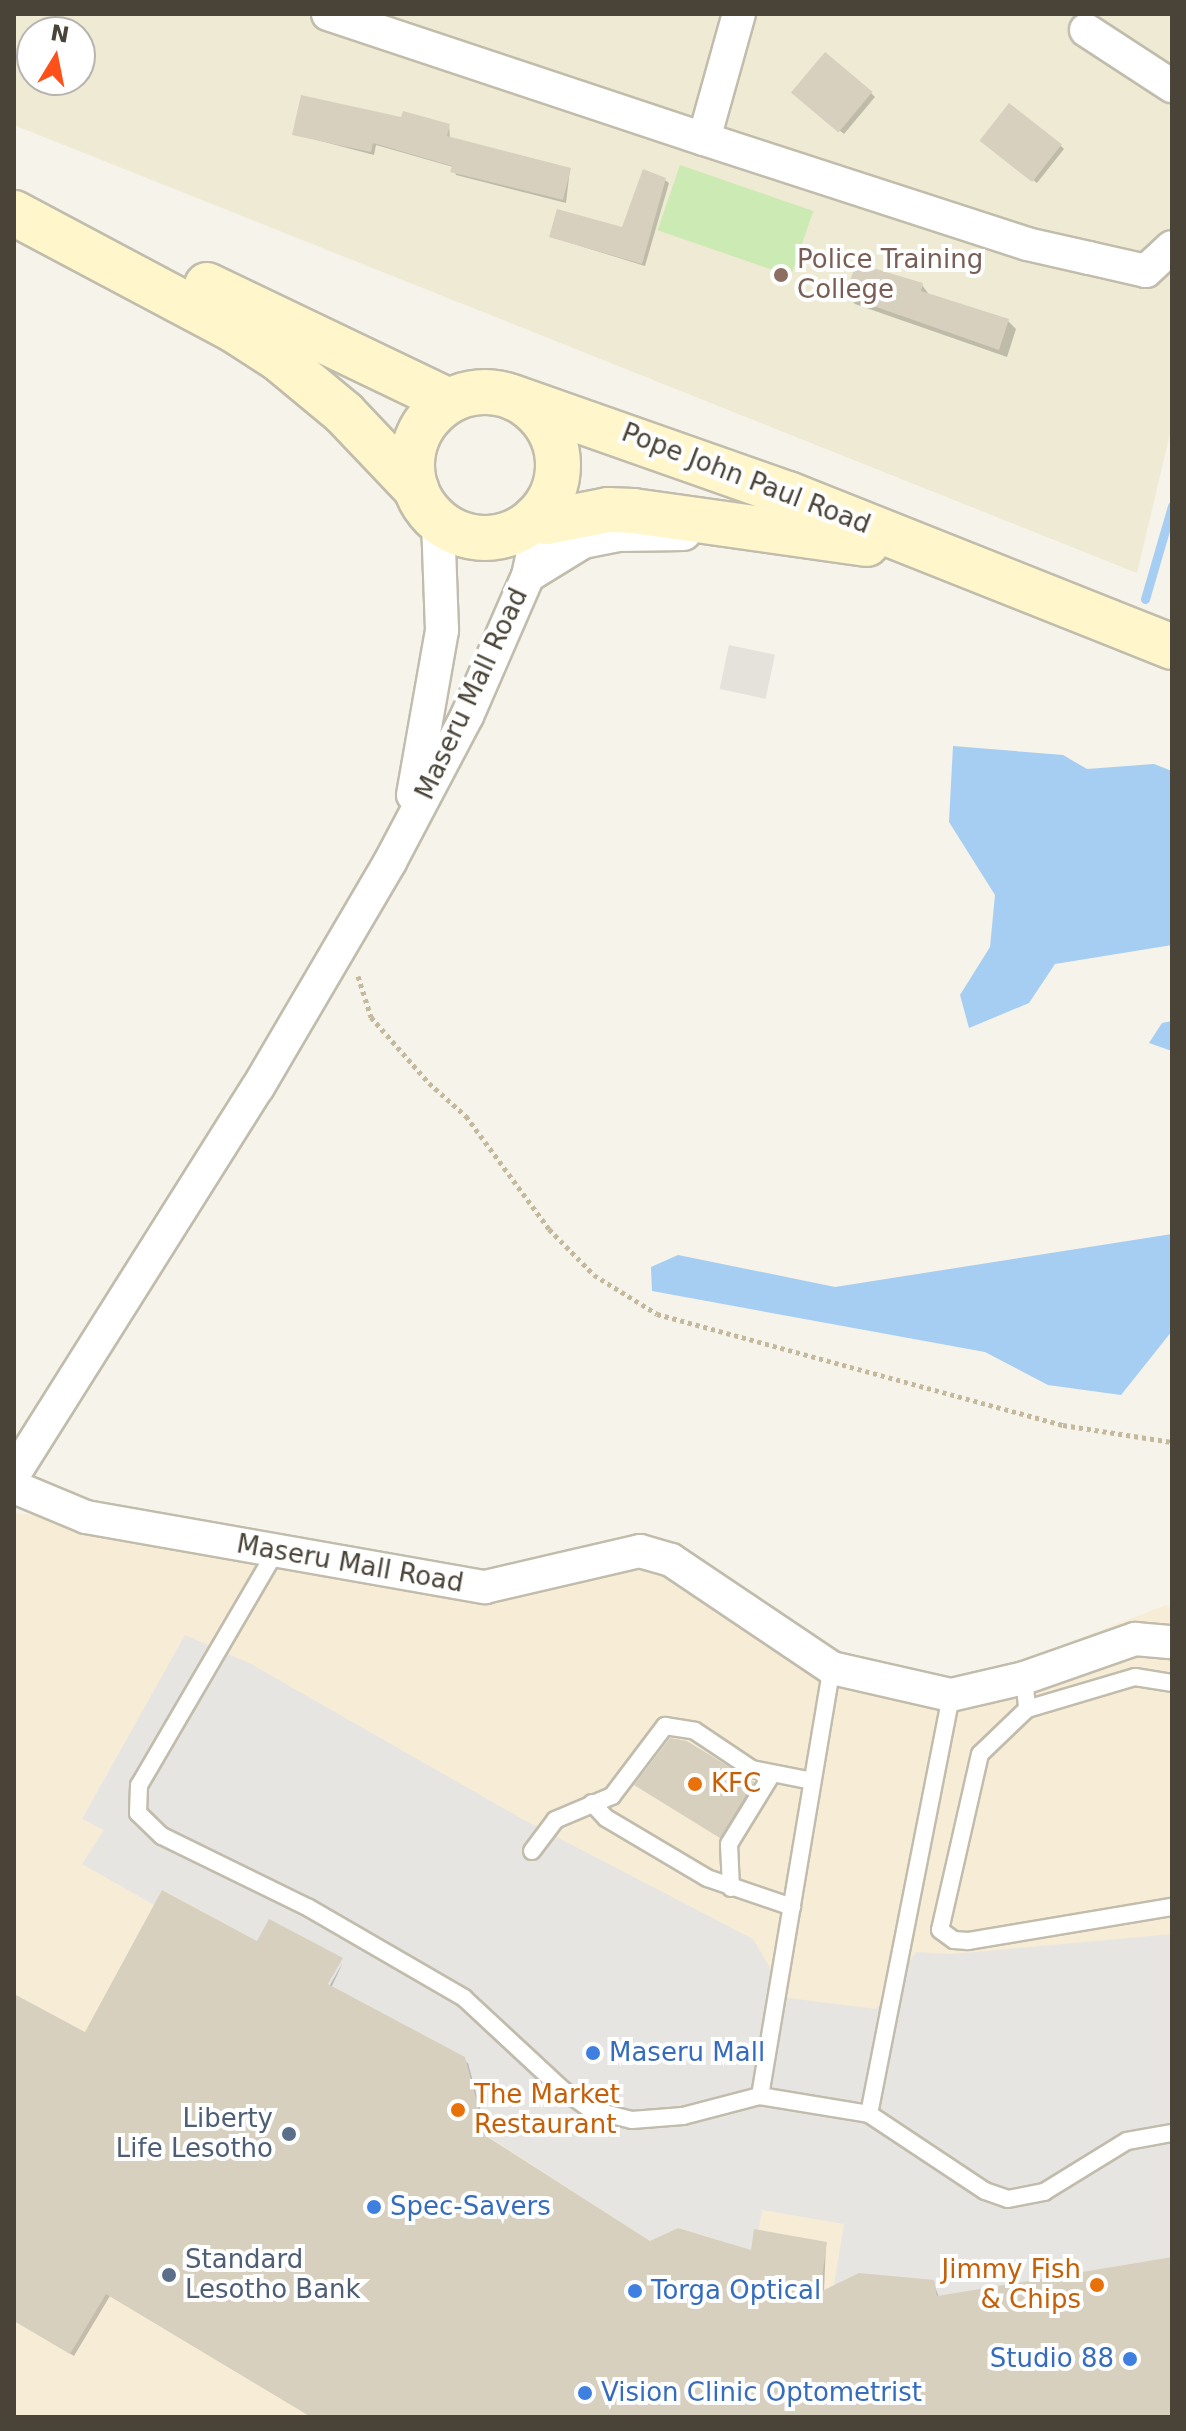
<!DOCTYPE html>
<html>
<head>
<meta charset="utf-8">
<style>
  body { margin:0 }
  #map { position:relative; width:1186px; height:2431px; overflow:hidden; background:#f5f3ea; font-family:"DejaVu Sans",sans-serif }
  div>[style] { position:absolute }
  .commercial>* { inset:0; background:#f7ecd6 }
  .industrial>* { inset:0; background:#e5e2dc; transform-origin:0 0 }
  .education>* { inset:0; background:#efead4 }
  .green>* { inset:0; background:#cceab3; transform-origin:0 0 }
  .parking>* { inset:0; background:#e7e5e2 }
  .water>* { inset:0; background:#a6cdf2 }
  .shadow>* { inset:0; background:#0003 }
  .stream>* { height:9px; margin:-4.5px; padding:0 4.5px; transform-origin:4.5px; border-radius:4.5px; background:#a6cdf2 }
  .building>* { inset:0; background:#d7d0bf; transform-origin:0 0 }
  .path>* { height:5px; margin-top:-2.5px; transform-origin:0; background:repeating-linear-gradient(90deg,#c4b99d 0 4px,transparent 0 8px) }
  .roads { filter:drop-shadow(2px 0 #c1bcac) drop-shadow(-2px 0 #c1bcac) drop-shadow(0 2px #c1bcac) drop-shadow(0 -2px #c1bcac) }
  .service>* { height:16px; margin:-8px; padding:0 8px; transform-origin:8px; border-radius:8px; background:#fff }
  .minor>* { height:32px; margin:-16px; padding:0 16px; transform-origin:16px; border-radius:16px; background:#fff }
  .secondary>* { height:44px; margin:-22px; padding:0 22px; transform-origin:22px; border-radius:22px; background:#fff7cb }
  .secondary>.ring { margin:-22px; padding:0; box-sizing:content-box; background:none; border:44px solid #fff7cb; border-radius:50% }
  .dots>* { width:22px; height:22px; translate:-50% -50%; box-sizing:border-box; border:4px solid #fff; border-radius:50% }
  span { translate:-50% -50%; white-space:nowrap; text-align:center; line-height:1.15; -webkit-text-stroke:8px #fff; paint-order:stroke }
  .education-label { font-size:26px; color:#785e54 }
  .left { translate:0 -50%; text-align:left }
  .street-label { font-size:26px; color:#4a4438 }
  .food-label { font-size:26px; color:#c56008 }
  .right { translate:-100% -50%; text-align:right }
  .shop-label { font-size:26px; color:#366cbe }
  .service-label { font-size:26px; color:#4e5e75 }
  .frame { position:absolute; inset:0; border:16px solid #4a4438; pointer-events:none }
  .north { position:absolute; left:16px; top:16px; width:80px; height:80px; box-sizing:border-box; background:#fff; border:2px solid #b7b4af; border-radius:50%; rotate:10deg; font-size:22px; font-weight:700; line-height:32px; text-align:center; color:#4a4438 }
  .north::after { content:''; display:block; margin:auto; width:28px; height:36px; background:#fe5019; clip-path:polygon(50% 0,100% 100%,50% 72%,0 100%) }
</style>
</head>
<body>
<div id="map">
  <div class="commercial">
    <div style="clip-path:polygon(14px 1513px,321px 1548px,489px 1583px,649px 1534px,837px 1663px,952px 1688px,1166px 1605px,1172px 1610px,1172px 2417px,14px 2417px)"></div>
  </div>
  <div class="industrial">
    <div style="left:729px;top:645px;width:47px;height:45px;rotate:12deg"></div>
  </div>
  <div class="education">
    <div style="clip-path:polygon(evenodd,14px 14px,1172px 14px,1172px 425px,1137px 573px,14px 125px,14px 14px,32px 32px,80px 32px,80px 80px,32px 80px,32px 32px)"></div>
  </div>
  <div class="green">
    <div style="left:680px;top:165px;width:141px;height:69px;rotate:19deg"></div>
  </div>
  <div class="parking">
    <div style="clip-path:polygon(185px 1635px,251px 1664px,524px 1820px,753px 1939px,788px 1998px,876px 2009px,916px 1952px,952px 1954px,1172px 1934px,1172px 2257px,937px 2296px,933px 2280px,833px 2291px,844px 2224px,762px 2210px,750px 2275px,719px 2240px,678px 2228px,650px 2241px,486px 2135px,465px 2057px,328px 1984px,342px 1959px,257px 1941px,163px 1890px,154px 1905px,82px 1864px,104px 1830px,82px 1819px)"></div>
  </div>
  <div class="water">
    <div style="clip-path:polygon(953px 746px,1063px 755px,1087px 769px,1154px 764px,1172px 771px,1172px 945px,1055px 964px,1029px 1003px,969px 1028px,960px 995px,990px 947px,995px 895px,949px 822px)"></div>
    <div style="clip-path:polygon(1172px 1021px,1172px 1051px,1149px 1043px,1162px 1023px)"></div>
    <div style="clip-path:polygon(1172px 1234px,1172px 1331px,1121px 1395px,1048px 1385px,985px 1352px,652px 1291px,651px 1267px,678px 1255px,835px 1287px)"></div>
  </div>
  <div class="shadow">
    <div style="clip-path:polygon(871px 93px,875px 97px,844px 134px,797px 96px)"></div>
    <div style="clip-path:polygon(402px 119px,449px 126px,450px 139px,570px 169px,566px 203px,456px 175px,453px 167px,376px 145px,374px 155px,294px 134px)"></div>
    <div style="clip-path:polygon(987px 144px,1060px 145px,1064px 149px,1037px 183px)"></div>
    <div style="clip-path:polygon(665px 180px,669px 183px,645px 266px,551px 237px,624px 230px)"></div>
    <div style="clip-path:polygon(922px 285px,930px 296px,1008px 321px,1016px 329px,1007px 357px,855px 304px,847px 296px)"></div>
    <div style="clip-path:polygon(753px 1784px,756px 1787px,724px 1840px,640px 1788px)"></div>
    <div style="clip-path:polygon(343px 1962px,331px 1988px,468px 2063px,488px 2139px,650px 2243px,753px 2252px,826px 2244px,824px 2292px,933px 2282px,939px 2297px,1172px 2259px,1172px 2417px,312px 2417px,110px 2296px,74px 2356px,14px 2320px,14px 1996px,86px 2035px,325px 1994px)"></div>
  </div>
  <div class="stream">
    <div style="left:1145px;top:599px;width:97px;rotate:-73.8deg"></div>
  </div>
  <div class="building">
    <div style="left:825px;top:52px;width:62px;height:53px;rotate:40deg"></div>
    <div style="clip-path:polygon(301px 95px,401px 117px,403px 111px,450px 124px,447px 136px,571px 168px,563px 200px,450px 172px,452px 166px,373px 143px,371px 152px,292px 135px)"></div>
    <div style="left:1009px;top:103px;width:67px;height:48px;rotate:38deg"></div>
    <div style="clip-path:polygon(643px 169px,666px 178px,642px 264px,549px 237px,557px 209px,622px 227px)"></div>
    <div style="clip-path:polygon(856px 263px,923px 283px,921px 291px,1009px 319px,999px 350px,845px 296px)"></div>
    <div style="clip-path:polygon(670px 1738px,687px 1741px,754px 1782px,720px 1838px,634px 1785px)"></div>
    <div style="clip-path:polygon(162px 1890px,257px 1941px,269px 1919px,343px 1958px,328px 1984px,465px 2057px,486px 2136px,650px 2241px,678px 2228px,751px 2250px,754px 2229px,827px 2242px,820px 2292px,859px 2273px,934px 2280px,937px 2296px,1172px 2257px,1172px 2417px,311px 2417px,106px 2294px,70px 2354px,14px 2321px,14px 1994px,85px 2032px)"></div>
  </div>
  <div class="path">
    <div style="left:358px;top:976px;width:43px;rotate:72.4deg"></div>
    <div style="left:371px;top:1017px;width:88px;rotate:48.7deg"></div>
    <div style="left:429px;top:1083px;width:50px;rotate:41.7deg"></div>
    <div style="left:466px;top:1116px;width:140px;rotate:53.7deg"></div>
    <div style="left:549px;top:1229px;width:64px;rotate:45.6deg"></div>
    <div style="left:594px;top:1275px;width:74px;rotate:31.8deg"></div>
    <div style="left:657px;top:1314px;width:421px;rotate:15.3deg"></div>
    <div style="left:1063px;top:1425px;width:110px;rotate:8.9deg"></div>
  </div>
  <div class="roads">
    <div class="service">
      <div style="left:276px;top:1551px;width:271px;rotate:120.3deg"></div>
      <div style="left:139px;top:1785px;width:28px;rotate:92deg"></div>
      <div style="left:138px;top:1813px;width:33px;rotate:44deg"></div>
      <div style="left:162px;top:1836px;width:164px;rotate:26.1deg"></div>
      <div style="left:309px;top:1908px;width:179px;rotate:30.1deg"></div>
      <div style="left:464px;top:1998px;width:135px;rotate:42.9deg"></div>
      <div style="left:563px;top:2090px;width:35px;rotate:35deg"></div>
      <div style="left:592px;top:2110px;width:41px;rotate:14deg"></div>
      <div style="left:632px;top:2120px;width:51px;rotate:-4.5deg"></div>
      <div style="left:683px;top:2116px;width:80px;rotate:-14.6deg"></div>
      <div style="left:760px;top:2096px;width:110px;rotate:9.4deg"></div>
      <div style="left:869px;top:2114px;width:139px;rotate:33.6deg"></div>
      <div style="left:985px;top:2191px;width:24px;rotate:19deg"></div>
      <div style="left:1008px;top:2199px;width:37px;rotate:-11deg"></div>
      <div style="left:1044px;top:2192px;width:97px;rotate:-31.6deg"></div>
      <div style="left:1127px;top:2141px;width:46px;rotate:-10.1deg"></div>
      <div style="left:1024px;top:1678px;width:31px;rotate:84deg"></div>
      <div style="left:1027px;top:1709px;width:65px;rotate:136.2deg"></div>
      <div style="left:980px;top:1754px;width:180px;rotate:102.8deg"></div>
      <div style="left:940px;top:1930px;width:17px;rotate:36deg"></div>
      <div style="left:954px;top:1940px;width:14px;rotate:4deg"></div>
      <div style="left:968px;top:1941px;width:207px;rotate:-9.5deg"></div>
      <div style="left:1027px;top:1709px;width:113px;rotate:-16.5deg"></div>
      <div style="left:1135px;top:1677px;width:37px;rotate:9deg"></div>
      <div style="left:592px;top:1803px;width:21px;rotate:47deg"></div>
      <div style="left:606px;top:1818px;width:117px;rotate:30.7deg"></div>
      <div style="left:707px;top:1878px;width:90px;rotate:18.8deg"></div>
      <div style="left:532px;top:1851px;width:39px;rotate:-53deg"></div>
      <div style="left:555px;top:1820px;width:62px;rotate:-22.8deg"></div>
      <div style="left:612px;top:1796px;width:88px;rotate:-52.9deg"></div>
      <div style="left:665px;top:1726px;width:30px;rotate:9deg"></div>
      <div style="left:695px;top:1731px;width:69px;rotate:33.7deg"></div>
      <div style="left:752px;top:1769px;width:61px;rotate:11.3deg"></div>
      <div style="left:731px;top:1888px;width:44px;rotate:-92.6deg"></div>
      <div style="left:729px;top:1844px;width:82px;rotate:-58.4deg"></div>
      <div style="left:760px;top:2096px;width:434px;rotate:-80.5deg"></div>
      <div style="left:869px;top:2114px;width:427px;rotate:-78.9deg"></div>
    </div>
    <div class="minor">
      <div style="left:328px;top:14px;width:396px;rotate:18.4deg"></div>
      <div style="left:704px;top:139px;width:130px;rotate:-74.4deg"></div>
      <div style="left:1086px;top:30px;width:103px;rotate:33.1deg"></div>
      <div style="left:704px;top:139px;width:340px;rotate:18deg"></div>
      <div style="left:1027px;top:244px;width:64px;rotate:12.7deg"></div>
      <div style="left:1089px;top:258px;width:58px;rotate:12.8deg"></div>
      <div style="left:1146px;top:271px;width:35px;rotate:-43deg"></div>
      <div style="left:528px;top:576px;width:65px;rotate:-31.7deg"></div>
      <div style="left:583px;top:542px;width:36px;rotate:-11deg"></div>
      <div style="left:618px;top:535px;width:66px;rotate:-0.9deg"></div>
      <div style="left:413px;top:795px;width:168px;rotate:-80deg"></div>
      <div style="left:442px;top:630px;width:108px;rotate:-92.1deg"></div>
      <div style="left:14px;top:1474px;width:457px;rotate:-57.8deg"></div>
      <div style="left:258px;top:1087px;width:261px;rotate:-59.6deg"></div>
      <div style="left:390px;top:862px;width:165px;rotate:-62.2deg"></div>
      <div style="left:467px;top:716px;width:153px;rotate:-66.5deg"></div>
      <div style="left:528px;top:576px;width:38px;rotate:-78deg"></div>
      <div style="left:536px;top:539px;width:18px;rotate:-103deg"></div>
      <div style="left:14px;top:1487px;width:78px;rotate:22.6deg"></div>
      <div style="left:86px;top:1517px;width:405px;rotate:10deg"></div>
      <div style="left:485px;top:1587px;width:159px;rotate:-13.1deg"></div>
      <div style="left:640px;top:1551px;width:32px;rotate:16deg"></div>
      <div style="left:671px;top:1560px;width:194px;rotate:33.9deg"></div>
      <div style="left:832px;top:1668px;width:122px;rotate:12.8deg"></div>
      <div style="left:951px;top:1695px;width:75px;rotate:-13.1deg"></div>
      <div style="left:1024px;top:1678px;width:118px;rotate:-19.4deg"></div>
      <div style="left:1135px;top:1639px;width:37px;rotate:5deg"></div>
    </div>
    <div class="secondary">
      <div style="left:14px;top:213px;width:249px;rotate:28deg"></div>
      <div style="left:234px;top:330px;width:54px;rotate:32.8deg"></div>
      <div style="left:279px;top:359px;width:85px;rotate:39.7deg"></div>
      <div style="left:344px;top:413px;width:105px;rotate:46.5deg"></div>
      <div style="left:207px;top:285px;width:268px;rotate:25.6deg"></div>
      <div class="ring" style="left:412px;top:392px;width:102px;height:102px"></div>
      <div style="left:512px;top:397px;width:293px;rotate:19.4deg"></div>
      <div style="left:788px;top:494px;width:413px;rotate:21.7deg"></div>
      <div style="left:535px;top:518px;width:13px;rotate:18deg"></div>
      <div style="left:547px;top:522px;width:62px;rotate:-11.1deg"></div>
      <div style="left:608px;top:510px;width:25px;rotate:2deg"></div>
      <div style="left:633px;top:511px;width:236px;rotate:8deg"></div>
    </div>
  </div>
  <div class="dots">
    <div style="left:781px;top:275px;background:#8d6e63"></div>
    <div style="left:695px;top:1784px;background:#e8710a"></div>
    <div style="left:593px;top:2053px;background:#3f7fe0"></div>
    <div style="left:458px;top:2110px;background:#e8710a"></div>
    <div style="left:289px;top:2134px;background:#5c6f8a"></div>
    <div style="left:374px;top:2207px;background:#3f7fe0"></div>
    <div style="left:169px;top:2275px;background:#5c6f8a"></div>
    <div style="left:1097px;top:2285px;background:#e8710a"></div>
    <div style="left:635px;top:2291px;background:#3f7fe0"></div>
    <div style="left:1130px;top:2359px;background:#3f7fe0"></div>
    <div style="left:585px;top:2393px;background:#3f7fe0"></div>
  </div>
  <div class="education-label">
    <span class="left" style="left:797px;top:275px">Police Training<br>College</span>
  </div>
  <div class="street-label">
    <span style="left:746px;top:479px;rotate:21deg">Pope John Paul Road</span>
    <span style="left:472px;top:694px;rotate:-65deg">Maseru Mall Road</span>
    <span style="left:350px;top:1564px;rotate:10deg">Maseru Mall Road</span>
  </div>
  <div class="food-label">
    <span class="left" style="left:711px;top:1784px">KFC</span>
    <span class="left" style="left:474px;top:2110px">The Market<br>Restaurant</span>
    <span class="right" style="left:1081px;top:2285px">Jimmy Fish<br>&amp; Chips</span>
  </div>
  <div class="shop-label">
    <span class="left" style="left:609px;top:2053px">Maseru Mall</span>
    <span class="left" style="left:390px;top:2207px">Spec-Savers</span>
    <span class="left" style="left:651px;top:2291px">Torga Optical</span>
    <span class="right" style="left:1114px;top:2359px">Studio 88</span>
    <span class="left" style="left:601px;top:2393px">Vision Clinic Optometrist</span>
  </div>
  <div class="service-label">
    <span class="right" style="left:273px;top:2134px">Liberty<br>Life Lesotho</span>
    <span class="left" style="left:185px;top:2275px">Standard<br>Lesotho Bank</span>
  </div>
  <div class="frame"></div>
  <div class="north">N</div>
</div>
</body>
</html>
